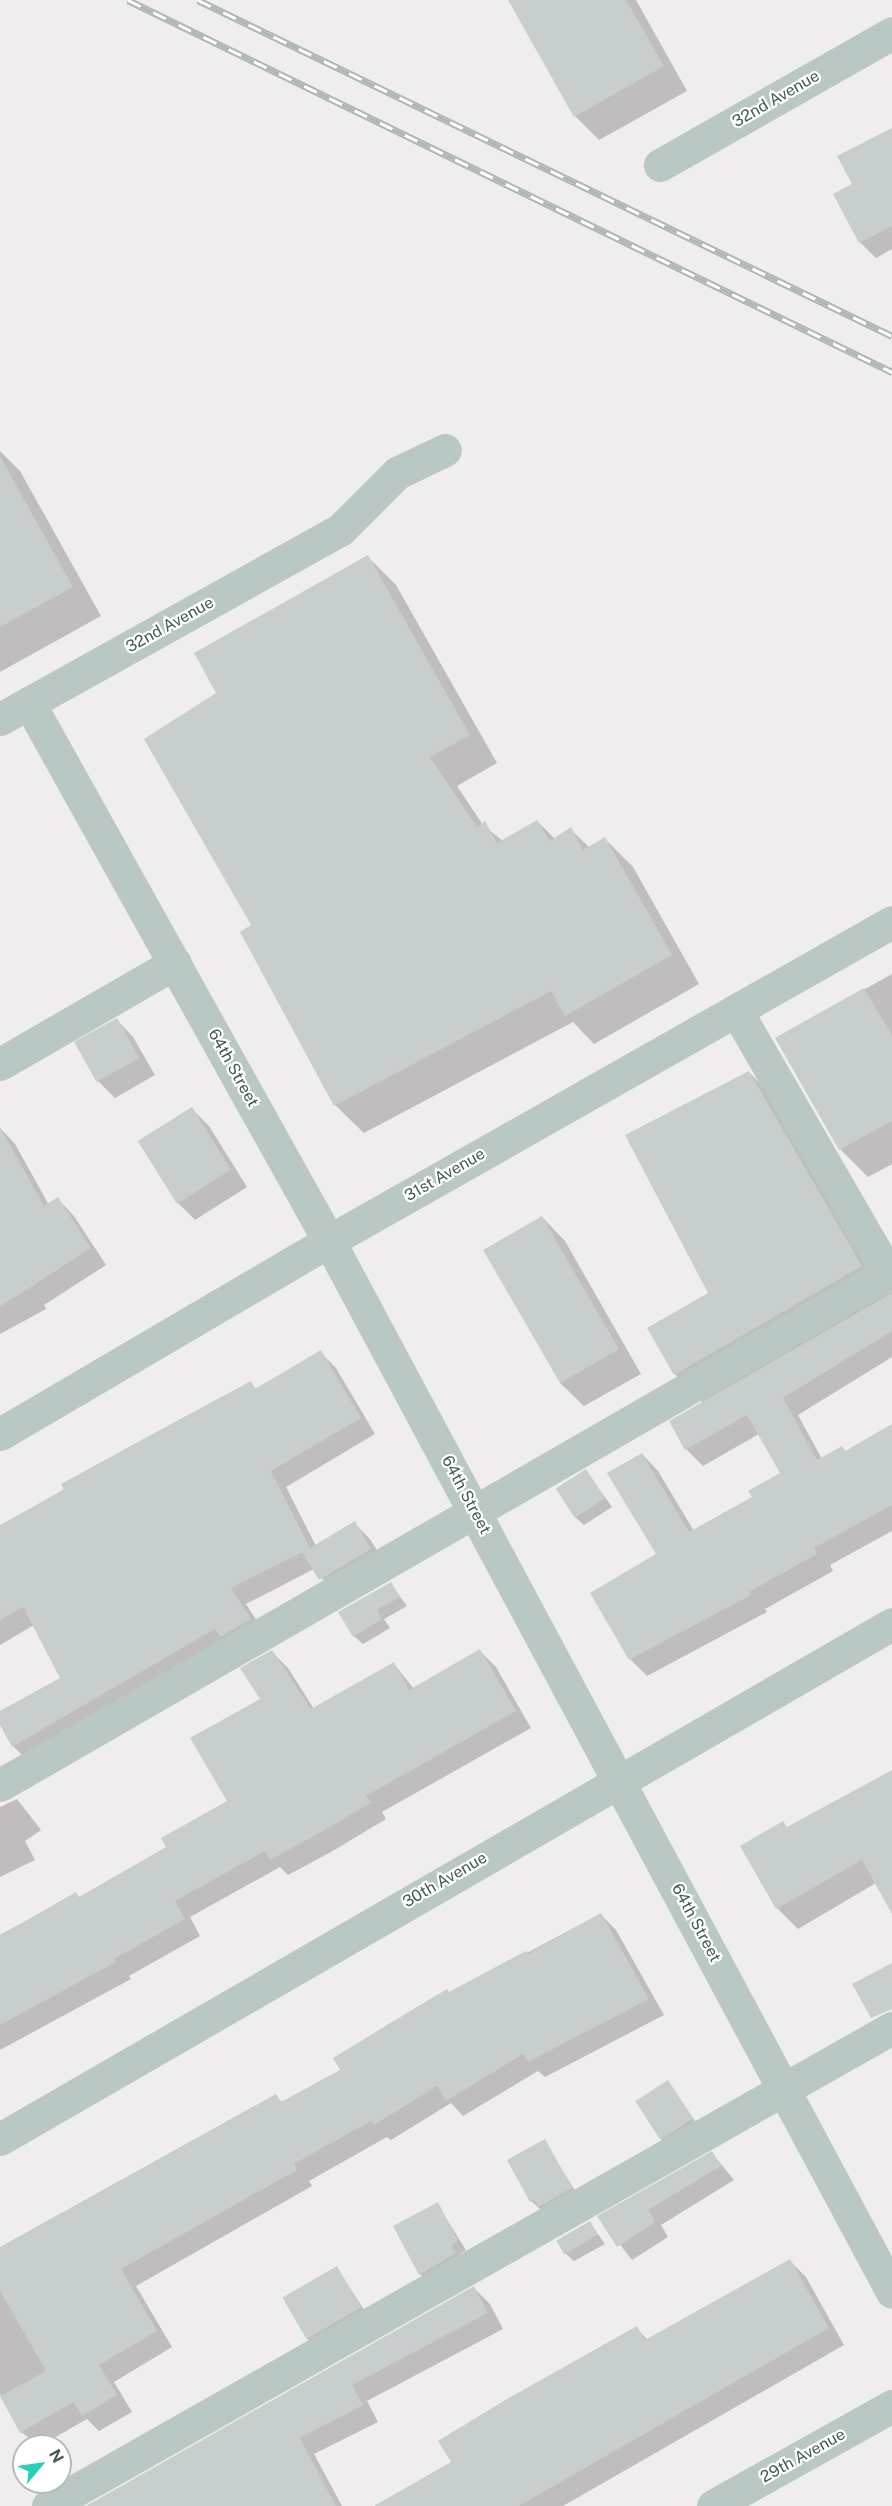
<!DOCTYPE html>
<html>
<head>
<meta charset="utf-8">
<style>
  body { margin:0 }
  #map { position:relative; width:892px; height:2506px; overflow:hidden; background:#efedee; font-family:"Public Sans",sans-serif }
  div>[style] { position:absolute }
  .shadow>* { inset:0; background:#0003 }
  .building>* { inset:0; background:#c7cecd; transform-origin:0 0 }
  .minor>* { height:33px; margin:-16.5px; padding:0 16.5px; transform-origin:16.5px; border-radius:16.5px; background:#b9c8c4 }
  .rail>* { height:7px; margin-top:-3.5px; transform-origin:0; background:repeating-linear-gradient(90deg,#fff 0 14px,#afb6b6 0 28px); box-sizing:border-box; border-block:2px solid #afb6b6 }
  span { translate:-50% -50%; white-space:nowrap; text-align:center; line-height:1.15; -webkit-text-stroke:4.5px #fff; paint-order:stroke }
  .street-label { font-size:16px; color:#475854 }
  .north { position:absolute; left:12px; top:2434px; width:60px; height:60px; box-sizing:border-box; background:#fff; border:2px solid #b5bcbb; border-radius:50%; rotate:61deg; font-size:16px; font-weight:700; line-height:24px; text-align:center; color:#475854 }
  .north::after { content:''; display:block; margin:auto; width:21px; height:27px; background:#28ceb8; clip-path:polygon(50% 0,100% 100%,50% 72%,0 100%) }
</style>
</head>
<body>
<div id="map">
  <div class="shadow">
    <div style="clip-path:polygon(510px 0,636px 0,687px 91px,599px 140px,575px 116px)"></div>
    <div style="clip-path:polygon(892px 137px,892px 249px,876px 258px,860px 242px,835px 195px,854px 185px)"></div>
    <div style="clip-path:polygon(0 451px,20px 471px,101px 616px,0 672px)"></div>
    <div style="clip-path:polygon(368px 557px,396px 585px,497px 763px,457px 786px,483px 825px,503px 841px,537px 821px,555px 839px,570px 829px,590px 848px,605px 839px,633px 867px,699px 984px,594px 1044px,573px 1022px,364px 1133px,335px 1105px,253px 926px,218px 693px)"></div>
    <div style="clip-path:polygon(892px 974px,892px 1164px,868px 1177px,840px 1149px,777px 1038px)"></div>
    <div style="clip-path:polygon(117px 1020px,133px 1037px,155px 1075px,115px 1098px,98px 1081px,77px 1043px)"></div>
    <div style="clip-path:polygon(749px 1072px,777px 1101px,889px 1293px,892px 1291px,892px 1357px,798px 1415px,822px 1459px,842px 1448px,847px 1452px,892px 1425px,892px 1531px,830px 1565px,833px 1571px,765px 1609px,767px 1612px,647px 1676px,630px 1659px,658px 1555px,642px 1454px,658px 1471px,694px 1531px,754px 1498px,782px 1474px,759px 1434px,703px 1466px,687px 1450px,671px 1422px,703px 1403px,675px 1374px,710px 1293px)"></div>
    <div style="clip-path:polygon(192px 1109px,209px 1126px,247px 1187px,195px 1220px,178px 1203px)"></div>
    <div style="clip-path:polygon(0 1128px,15px 1144px,49px 1205px,58px 1199px,74px 1216px,106px 1265px,44px 1305px,46px 1309px,0 1334px)"></div>
    <div style="clip-path:polygon(542px 1217px,565px 1241px,641px 1374px,584px 1406px,560px 1383px)"></div>
    <div style="clip-path:polygon(320px 1352px,336px 1368px,375px 1434px,286px 1487px,316px 1546px,354px 1523px,370px 1539px,386px 1565px,336px 1594px,314px 1569px,246px 1604px,266px 1635px,29px 1762px,13px 1746px,0 1722px,0 1713px,63px 1679px,34px 1625px,0 1645px,0 1526px,250px 1383px,257px 1390px)"></div>
    <div style="clip-path:polygon(586px 1471px,612px 1507px,584px 1525px,575px 1517px)"></div>
    <div style="clip-path:polygon(390px 1583px,407px 1606px,384px 1619px,390px 1628px,363px 1644px,354px 1636px)"></div>
    <div style="clip-path:polygon(480px 1651px,496px 1667px,531px 1728px,382px 1812px,386px 1819px,331px 1852px,288px 1875px,280px 1867px,190px 1917px,200px 1936px,129px 1976px,131px 1979px,0 2050px,0 1935px,75px 1894px,80px 1898px,168px 1848px,229px 1802px,263px 1699px,272px 1652px,288px 1668px,314px 1709px,394px 1664px,414px 1689px)"></div>
    <div style="clip-path:polygon(892px 1772px,892px 1911px,876px 1883px,798px 1929px,778px 1909px,742px 1847px,788px 1828px)"></div>
    <div style="clip-path:polygon(17px 1799px,41px 1830px,25px 1841px,35px 1860px,0 1877px,0 1807px)"></div>
    <div style="clip-path:polygon(600px 1914px,616px 1930px,664px 2015px,545px 2077px,538px 2071px,463px 2116px,451px 2103px,391px 2140px,387px 2137px,309px 2181px,312px 2186px,136px 2286px,172px 2347px,114px 2382px,132px 2412px,99px 2431px,87px 2419px,40px 2446px,21px 2432px,0 2394px,0 2269px,276px 2096px,283px 2103px,342px 2070px,450px 1994px)"></div>
    <div style="clip-path:polygon(668px 2082px,700px 2128px,668px 2146px,660px 2138px)"></div>
    <div style="clip-path:polygon(544px 2141px,579px 2197px,540px 2209px,531px 2201px)"></div>
    <div style="clip-path:polygon(712px 2153px,734px 2180px,661px 2225px,668px 2237px,632px 2260px,599px 2217px)"></div>
    <div style="clip-path:polygon(437px 2204px,466px 2250px,460px 2254px,464px 2262px,428px 2282px,420px 2274px)"></div>
    <div style="clip-path:polygon(590px 2223px,605px 2244px,574px 2261px,565px 2253px)"></div>
    <div style="clip-path:polygon(790px 2261px,806px 2277px,844px 2345px,563px 2506px,377px 2506px,453px 2462px,636px 2328px,648px 2340px)"></div>
    <div style="clip-path:polygon(337px 2268px,368px 2316px,315px 2346px,306px 2338px)"></div>
    <div style="clip-path:polygon(474px 2288px,490px 2304px,503px 2329px,367px 2401px,378px 2422px,314px 2454px,342px 2506px,89px 2506px)"></div>
  </div>
  <div class="building">
    <div style="clip-path:polygon(508px 0,626px 0,664px 66px,574px 117px)"></div>
    <div style="clip-path:polygon(892px 128px,892px 226px,859px 243px,833px 194px,852px 184px,837px 156px)"></div>
    <div style="clip-path:polygon(0 456px,73px 587px,0 627px)"></div>
    <div style="clip-path:polygon(368px 555px,470px 735px,430px 757px,477px 827px,485px 821px,497px 843px,537px 820px,550px 841px,571px 827px,583px 850px,605px 837px,672px 955px,565px 1016px,551px 991px,334px 1106px,240px 932px,251px 925px,144px 739px,216px 693px,194px 653px)"></div>
    <div style="clip-path:polygon(864px 988px,892px 1035px,892px 1121px,839px 1150px,775px 1038px)"></div>
    <div style="left:117px;top:1018px;width:46px;height:49px;rotate:61deg"></div>
    <div style="clip-path:polygon(749px 1071px,862px 1266px,674px 1375px,647px 1328px,708px 1293px,625px 1135px)"></div>
    <div style="left:192px;top:1107px;width:74px;height:64px;rotate:58deg"></div>
    <div style="clip-path:polygon(0 1127px,44px 1206px,58px 1197px,91px 1248px,0 1307px)"></div>
    <div style="left:542px;top:1216px;width:154px;height:68px;rotate:60deg"></div>
    <div style="clip-path:polygon(892px 1293px,892px 1331px,783px 1398px,817px 1460px,842px 1446px,845px 1451px,892px 1424px,892px 1505px,814px 1548px,817px 1554px,749px 1592px,751px 1595px,629px 1660px,590px 1593px,656px 1554px,607px 1473px,642px 1453px,689px 1532px,752px 1497px,748px 1491px,780px 1473px,747px 1415px,685px 1450px,669px 1421px)"></div>
    <div style="clip-path:polygon(321px 1350px,361px 1418px,271px 1471px,310px 1548px,355px 1521px,371px 1549px,319px 1580px,302px 1552px,307px 1550px,231px 1588px,251px 1619px,220px 1637px,215px 1629px,12px 1747px,0 1725px,0 1711px,60px 1678px,23px 1607px,0 1620px,0 1525px,64px 1490px,61px 1484px,171px 1424px,251px 1381px,255px 1389px)"></div>
    <div style="left:586px;top:1469px;width:35px;height:36px;rotate:57deg"></div>
    <div style="clip-path:polygon(391px 1582px,400px 1597px,377px 1610px,382px 1619px,353px 1637px,338px 1612px)"></div>
    <div style="clip-path:polygon(480px 1649px,516px 1711px,366px 1796px,371px 1803px,314px 1836px,270px 1860px,265px 1851px,175px 1901px,185px 1919px,114px 1959px,116px 1962px,0 2025px,0 1936px,76px 1892px,79px 1897px,166px 1847px,161px 1838px,227px 1801px,190px 1738px,260px 1699px,240px 1668px,272px 1650px,311px 1709px,394px 1662px,409px 1690px)"></div>
    <div style="clip-path:polygon(892px 1770px,892px 1914px,862px 1860px,776px 1909px,740px 1846px,783px 1821px,787px 1827px)"></div>
    <div style="clip-path:polygon(601px 1913px,649px 1999px,528px 2062px,523px 2054px,446px 2101px,437px 2086px,374px 2125px,371px 2121px,294px 2164px,297px 2170px,121px 2269px,157px 2331px,99px 2365px,117px 2395px,82px 2416px,73px 2402px,20px 2433px,0 2396px,46px 2371px,0 2291px,0 2247px,276px 2094px,281px 2102px,340px 2070px,333px 2058px,397px 2019px,447px 1989px,449px 1992px,526px 1951px,528px 1954px)"></div>
    <div style="clip-path:polygon(892px 1963px,892px 2009px,871px 2018px,852px 1984px)"></div>
    <div style="left:668px;top:2080px;width:46px;height:39px;rotate:57deg"></div>
    <div style="clip-path:polygon(545px 2139px,572px 2188px,538px 2207px,534px 2200px,530px 2202px,507px 2160px)"></div>
    <div style="clip-path:polygon(712px 2151px,721px 2166px,648px 2210px,655px 2222px,617px 2247px,597px 2216px)"></div>
    <div style="clip-path:polygon(438px 2202px,458px 2241px,452px 2245px,456px 2253px,419px 2275px,393px 2226px)"></div>
    <div style="left:590px;top:2221px;width:16px;height:39px;rotate:60deg"></div>
    <div style="clip-path:polygon(790px 2259px,829px 2328px,519px 2506px,374px 2506px,451px 2462px,438px 2441px,502px 2402px,637px 2326px,645px 2340px)"></div>
    <div style="left:337px;top:2266px;width:48px;height:63px;rotate:60deg"></div>
    <div style="clip-path:polygon(474px 2286px,488px 2313px,352px 2385px,363px 2405px,300px 2438px,336px 2506px,86px 2506px)"></div>
  </div>
  <div class="minor">
    <div style="left:660px;top:165px;width:267px;rotate:-29.6deg"></div>
    <div style="left:29px;top:703px;width:616px;rotate:60.86deg"></div>
    <div style="left:329px;top:1241px;width:1192px;rotate:61.82deg"></div>
    <div style="left:0;top:719px;width:389px;rotate:-29.1deg"></div>
    <div style="left:340px;top:530px;width:81px;rotate:-45deg"></div>
    <div style="left:397px;top:473px;width:53px;rotate:-25.6deg"></div>
    <div style="left:736px;top:1010px;width:304px;rotate:60deg"></div>
    <div style="left:0;top:1064px;width:202px;rotate:-30deg"></div>
    <div style="left:0;top:1434px;width:381px;rotate:-30.4deg"></div>
    <div style="left:329px;top:1241px;width:647px;rotate:-29.54deg"></div>
    <div style="left:0;top:1785px;width:1029px;rotate:-29.95deg"></div>
    <div style="left:0;top:2139px;width:1030px;rotate:-30deg"></div>
    <div style="left:48px;top:2506px;width:970px;rotate:-29.53deg"></div>
    <div style="left:713px;top:2506px;width:205px;rotate:-29.2deg"></div>
  </div>
  <div class="rail">
    <div style="left:128px;top:0;width:850px;rotate:25.96deg"></div>
    <div style="left:198px;top:0;width:771px;rotate:25.83deg"></div>
  </div>
  <div class="street-label">
    <span style="left:776px;top:99px;rotate:-30deg">32nd Avenue</span>
    <span style="left:170px;top:625px;rotate:-29deg">32nd Avenue</span>
    <span style="left:233px;top:1068px;rotate:61deg">64th Street</span>
    <span style="left:445px;top:1175px;rotate:-30deg">31st Avenue</span>
    <span style="left:466px;top:1495px;rotate:62deg">64th Street</span>
    <span style="left:445px;top:1880px;rotate:-30deg">30th Avenue</span>
    <span style="left:696px;top:1923px;rotate:62deg">64th Street</span>
    <span style="left:803px;top:2456px;rotate:-29deg">29th Avenue</span>
  </div>
  <div class="north">N</div>
</div>
</body>
</html>
